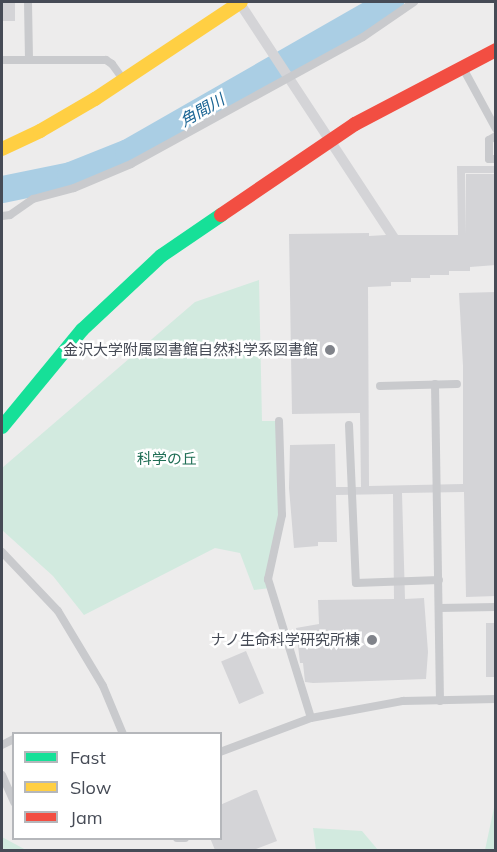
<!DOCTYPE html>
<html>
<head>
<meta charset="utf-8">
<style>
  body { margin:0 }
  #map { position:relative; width:497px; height:852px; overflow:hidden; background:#edecec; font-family:Mulish,"Noto Sans JP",sans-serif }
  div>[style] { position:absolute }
  .green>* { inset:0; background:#d2eadf }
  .river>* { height:27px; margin:-13.5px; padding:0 13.5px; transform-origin:13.5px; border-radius:13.5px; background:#aacee4 }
  .building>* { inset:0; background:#d4d4d7; transform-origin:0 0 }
  .lane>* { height:8px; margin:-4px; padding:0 4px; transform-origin:4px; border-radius:4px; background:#c9cacd }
  .fast>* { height:14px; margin:-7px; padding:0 7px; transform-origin:7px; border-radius:7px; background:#16e098 }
  .slow>* { height:14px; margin:-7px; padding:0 7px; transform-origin:7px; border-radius:7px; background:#ffcf43 }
  .jam>* { height:14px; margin:-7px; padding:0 7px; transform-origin:7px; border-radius:7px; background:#f24e42 }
  .dots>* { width:16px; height:16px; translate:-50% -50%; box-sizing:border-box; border:3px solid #fff; border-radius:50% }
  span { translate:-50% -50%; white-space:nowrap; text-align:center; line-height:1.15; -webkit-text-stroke:5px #fff; paint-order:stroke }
  .poi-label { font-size:15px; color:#464b56 }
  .right { translate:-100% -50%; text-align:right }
  .park-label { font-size:15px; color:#1f6e55 }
  .water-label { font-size:16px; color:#1b6594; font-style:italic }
  .frame { position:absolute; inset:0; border:3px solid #464b56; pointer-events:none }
  .legend { position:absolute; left:12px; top:732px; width:210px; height:108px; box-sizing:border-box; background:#fff; border:2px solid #b5b7bb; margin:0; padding:8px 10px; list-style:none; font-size:18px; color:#464b56 }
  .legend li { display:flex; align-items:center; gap:12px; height:30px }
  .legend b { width:30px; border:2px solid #b5b7bb }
</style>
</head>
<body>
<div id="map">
  <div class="green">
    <div style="clip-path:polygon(259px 280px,262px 421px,279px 421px,282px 515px,270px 588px,254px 590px,240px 553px,215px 548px,84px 615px,53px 576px,2px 530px,2px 468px,195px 302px)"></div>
    <div style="clip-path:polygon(495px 803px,495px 850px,485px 850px)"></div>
    <div style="clip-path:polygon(313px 828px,362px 831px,378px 850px,316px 850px)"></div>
    <div style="clip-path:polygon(2px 837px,26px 850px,2px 850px)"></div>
  </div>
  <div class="river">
    <div style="left:2px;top:189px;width:69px;rotate:-11.6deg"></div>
    <div style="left:70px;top:175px;width:62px;rotate:-21.6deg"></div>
    <div style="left:128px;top:152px;width:302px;rotate:-29.8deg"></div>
  </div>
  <div class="building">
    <div style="left:2px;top:2px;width:13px;height:19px"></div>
    <div style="clip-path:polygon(233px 2px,245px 2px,398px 235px,458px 235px,457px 166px,496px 166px,496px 173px,465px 173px,466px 235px,466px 174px,496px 174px,496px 265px,470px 267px,470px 271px,449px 271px,449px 275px,430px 275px,430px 278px,411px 278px,411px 282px,391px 282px,391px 286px,368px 287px,369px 486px,463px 484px,463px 366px,459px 293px,496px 292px,496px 596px,466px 597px,464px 492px,402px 493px,405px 599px,424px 598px,428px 652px,426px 679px,313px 683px,305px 682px,303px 663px,300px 663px,296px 628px,319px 624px,318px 600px,394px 599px,393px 494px,336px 495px,337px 542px,318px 542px,318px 546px,294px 548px,289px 488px,290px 445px,335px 444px,336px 487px,361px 487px,360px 413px,292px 414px,289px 234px,369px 233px,369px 236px,386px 235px)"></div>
    <div style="left:486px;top:623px;width:10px;height:54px"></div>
    <div style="left:246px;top:651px;width:46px;height:27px;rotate:67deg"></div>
    <div style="clip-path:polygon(254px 790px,257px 790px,277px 841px,253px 850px,215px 850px,210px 838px,220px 838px,220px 805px)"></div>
  </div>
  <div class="lane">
    <div style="left:28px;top:2px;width:57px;rotate:89deg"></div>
    <div style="left:2px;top:60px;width:104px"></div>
    <div style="left:106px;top:60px;width:7px;rotate:34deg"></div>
    <div style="left:112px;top:64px;width:17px;rotate:54deg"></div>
    <div style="left:464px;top:70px;width:67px;rotate:61.5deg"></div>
    <div style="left:496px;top:136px;width:8px;rotate:150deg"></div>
    <div style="left:489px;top:140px;width:19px;rotate:90deg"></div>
    <div style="left:489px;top:159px;width:7px"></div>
    <div style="left:2px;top:216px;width:8px;rotate:-7deg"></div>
    <div style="left:10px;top:215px;width:28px;rotate:-35deg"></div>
    <div style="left:33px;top:199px;width:42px;rotate:-15deg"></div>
    <div style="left:74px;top:188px;width:62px;rotate:-22.8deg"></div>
    <div style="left:131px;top:164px;width:264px;rotate:-28.7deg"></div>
    <div style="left:363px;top:37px;width:62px;rotate:-34.5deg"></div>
    <div style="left:435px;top:384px;width:317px;rotate:89.1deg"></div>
    <div style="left:380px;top:386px;width:77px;rotate:-1.5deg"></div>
    <div style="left:279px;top:421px;width:94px;rotate:88.2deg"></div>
    <div style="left:282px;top:515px;width:66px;rotate:102.3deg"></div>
    <div style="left:268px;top:579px;width:145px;rotate:72.8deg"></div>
    <div style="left:349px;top:425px;width:158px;rotate:87.5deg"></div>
    <div style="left:356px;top:583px;width:83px;rotate:-2.1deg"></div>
    <div style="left:2px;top:552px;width:81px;rotate:46.5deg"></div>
    <div style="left:58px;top:611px;width:87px;rotate:59deg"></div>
    <div style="left:103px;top:686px;width:52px;rotate:67.4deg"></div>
    <div style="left:439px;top:608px;width:57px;rotate:-1deg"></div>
    <div style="left:2px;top:745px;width:13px;rotate:-27deg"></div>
    <div style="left:220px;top:752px;width:97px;rotate:-20.5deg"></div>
    <div style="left:311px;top:718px;width:94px;rotate:-10.5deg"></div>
    <div style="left:403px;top:701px;width:93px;rotate:-1.2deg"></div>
    <div style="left:2px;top:775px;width:30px;rotate:66deg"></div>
    <div style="left:177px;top:838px;width:8px"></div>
  </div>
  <div class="fast">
    <div style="left:2px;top:427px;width:126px;rotate:-50.5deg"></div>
    <div style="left:82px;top:330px;width:108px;rotate:-43.1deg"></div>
    <div style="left:161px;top:256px;width:73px;rotate:-34.3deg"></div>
  </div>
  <div class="slow">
    <div style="left:2px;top:149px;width:42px;rotate:-25.3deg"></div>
    <div style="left:40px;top:131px;width:64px;rotate:-30.2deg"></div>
    <div style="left:95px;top:99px;width:175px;rotate:-33.6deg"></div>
  </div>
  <div class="jam">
    <div style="left:221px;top:215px;width:162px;rotate:-34.2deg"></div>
    <div style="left:355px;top:124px;width:159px;rotate:-27.7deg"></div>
  </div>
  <div class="dots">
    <div style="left:330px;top:350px;background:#80838a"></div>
    <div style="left:372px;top:640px;background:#80838a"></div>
  </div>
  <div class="poi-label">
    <span class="right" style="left:318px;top:350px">金沢大学附属図書館自然科学系図書館</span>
    <span class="right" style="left:360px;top:640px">ナノ生命科学研究所棟</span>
  </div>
  <div class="park-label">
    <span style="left:167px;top:459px">科学の丘</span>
  </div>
  <div class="water-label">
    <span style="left:202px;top:110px;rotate:-30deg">角間川</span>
  </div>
  <div class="frame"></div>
  <ul class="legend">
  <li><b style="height:8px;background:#16e098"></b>Fast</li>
  <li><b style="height:8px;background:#ffcf43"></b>Slow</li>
  <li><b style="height:8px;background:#f24e42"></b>Jam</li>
  </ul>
</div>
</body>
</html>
